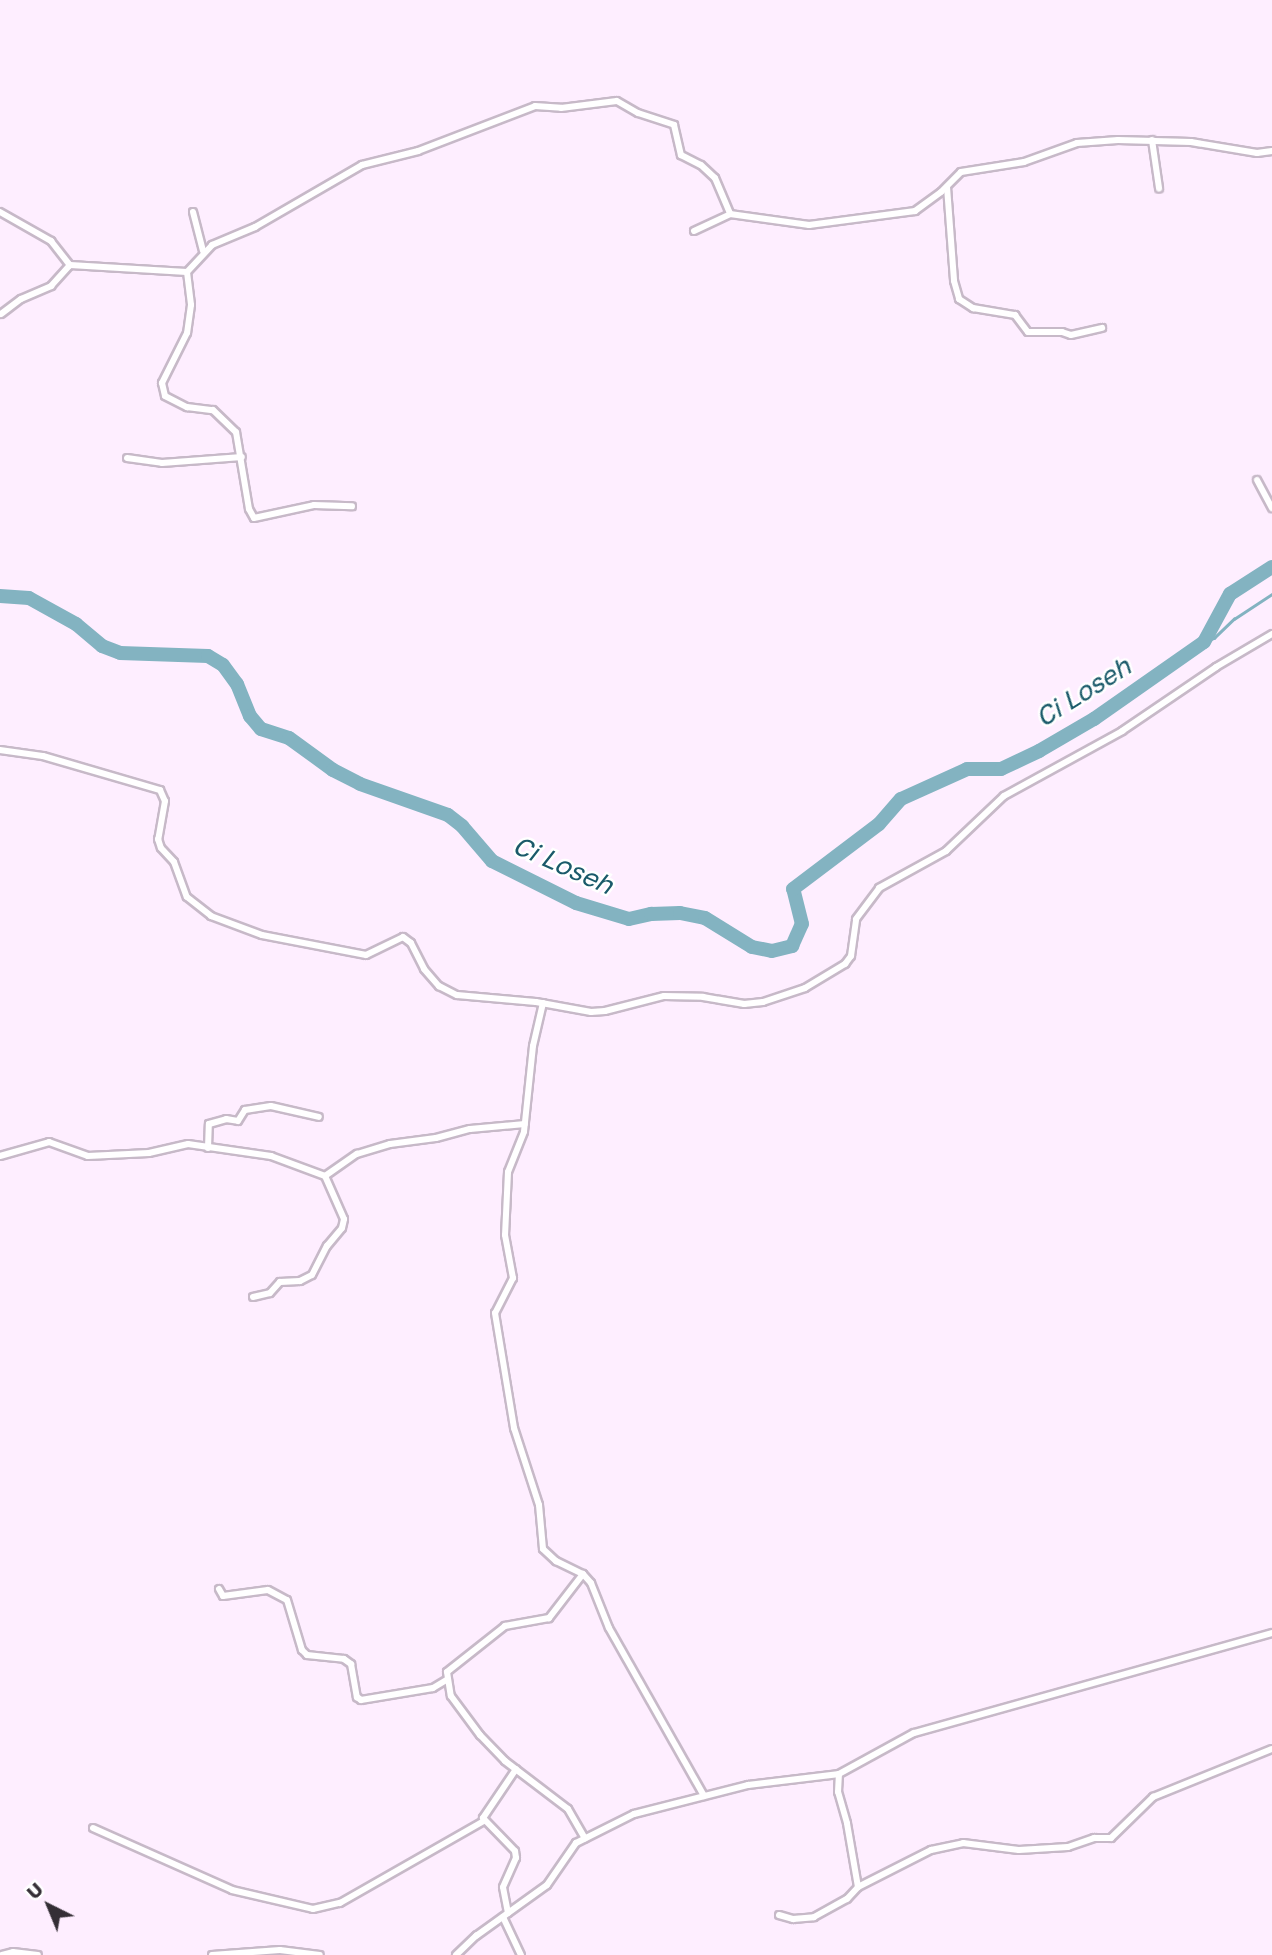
<!DOCTYPE html>
<html>
<head>
<meta charset="utf-8">
<style>
  body { margin:0 }
  #map { position:relative; width:1272px; height:1955px; overflow:hidden; background:#feeeff; font-family:"Golos Text",sans-serif }
  div>[style] { position:absolute }
  .stream>* { height:2.5px; margin:-1.25px; padding:0 1.25px; transform-origin:1.25px; border-radius:1.25px; background:#83b3c1 }
  .river>* { height:14px; margin:-7px; padding:0 7px; transform-origin:7px; border-radius:7px; background:#83b3c1 }
  .roads { filter:drop-shadow(2px 0 #c7b9c8) drop-shadow(-2px 0 #c7b9c8) drop-shadow(0 2px #c7b9c8) drop-shadow(0 -2px #c7b9c8) }
  .street>* { height:6px; margin:-3px; padding:0 3px; transform-origin:3px; border-radius:3px; background:#fff }
  span { translate:-50% -50%; white-space:nowrap; text-align:center; line-height:1.15; -webkit-text-stroke:5px #fff; paint-order:stroke }
  .water-label { font-size:26px; color:#1a5a6a; font-style:italic }
  .north { position:absolute; left:14px; top:1871px; width:70px; height:70px; -webkit-text-stroke:5px #fff; paint-order:stroke; rotate:317deg; font-size:19px; font-weight:700; line-height:28px; text-align:center; color:#342e35 }
  .north::after { content:''; display:block; margin:auto; width:24px; height:32px; background:#342e35; clip-path:polygon(50% 0,100% 100%,50% 72%,0 100%) }
</style>
</head>
<body>
<div id="map">
  <div class="stream">
    <div style="left:1204px;top:642px;width:11px;rotate:-22deg"></div>
    <div style="left:1214px;top:638px;width:28px;rotate:-44deg"></div>
    <div style="left:1234px;top:619px;width:45px;rotate:-33.3deg"></div>
  </div>
  <div class="river">
    <div style="left:0;top:596px;width:29px;rotate:4deg"></div>
    <div style="left:29px;top:598px;width:54px;rotate:29deg"></div>
    <div style="left:76px;top:624px;width:34px;rotate:40deg"></div>
    <div style="left:102px;top:646px;width:19px;rotate:21deg"></div>
    <div style="left:120px;top:653px;width:88px;rotate:2deg"></div>
    <div style="left:208px;top:656px;width:17px;rotate:31deg"></div>
    <div style="left:223px;top:665px;width:24px;rotate:54deg"></div>
    <div style="left:237px;top:684px;width:35px;rotate:68deg"></div>
    <div style="left:250px;top:716px;width:17px;rotate:50deg"></div>
    <div style="left:261px;top:729px;width:29px;rotate:18deg"></div>
    <div style="left:289px;top:738px;width:54px;rotate:36deg"></div>
    <div style="left:333px;top:770px;width:30px;rotate:27deg"></div>
    <div style="left:360px;top:784px;width:93px;rotate:19.4deg"></div>
    <div style="left:448px;top:815px;width:18px;rotate:38deg"></div>
    <div style="left:462px;top:826px;width:46px;rotate:49.4deg"></div>
    <div style="left:492px;top:861px;width:94px;rotate:26.6deg"></div>
    <div style="left:576px;top:903px;width:55px;rotate:16.8deg"></div>
    <div style="left:629px;top:919px;width:23px;rotate:-13deg"></div>
    <div style="left:651px;top:914px;width:29px;rotate:-2deg"></div>
    <div style="left:680px;top:913px;width:25px;rotate:11deg"></div>
    <div style="left:705px;top:918px;width:55px;rotate:31.7deg"></div>
    <div style="left:752px;top:947px;width:20px;rotate:11deg"></div>
    <div style="left:772px;top:951px;width:21px;rotate:-14deg"></div>
    <div style="left:792px;top:946px;width:24px;rotate:-66deg"></div>
    <div style="left:802px;top:924px;width:36px;rotate:-104deg"></div>
    <div style="left:793px;top:889px;width:108px;rotate:-37.1deg"></div>
    <div style="left:879px;top:824px;width:33px;rotate:-49deg"></div>
    <div style="left:901px;top:799px;width:72px;rotate:-24.4deg"></div>
    <div style="left:967px;top:769px;width:34px"></div>
    <div style="left:1001px;top:769px;width:42px;rotate:-25.3deg"></div>
    <div style="left:1039px;top:751px;width:64px;rotate:-30.2deg"></div>
    <div style="left:1094px;top:719px;width:134px;rotate:-35deg"></div>
    <div style="left:1204px;top:642px;width:55px;rotate:-61.6deg"></div>
    <div style="left:1230px;top:594px;width:50px;rotate:-32.7deg"></div>
  </div>
  <div class="roads">
    <div class="street">
      <div style="left:1152px;top:140px;width:49px;rotate:81.7deg"></div>
      <div style="left:947px;top:187px;width:94px;rotate:85.7deg"></div>
      <div style="left:954px;top:281px;width:19px;rotate:74deg"></div>
      <div style="left:959px;top:299px;width:17px;rotate:33deg"></div>
      <div style="left:973px;top:308px;width:43px;rotate:9.5deg"></div>
      <div style="left:1015px;top:315px;width:21px;rotate:53deg"></div>
      <div style="left:1028px;top:332px;width:34px"></div>
      <div style="left:1062px;top:332px;width:9px;rotate:18deg"></div>
      <div style="left:1071px;top:335px;width:32px;rotate:-13deg"></div>
      <div style="left:0;top:212px;width:59px;rotate:29.6deg"></div>
      <div style="left:51px;top:241px;width:31px;rotate:52deg"></div>
      <div style="left:70px;top:265px;width:117px;rotate:3.4deg"></div>
      <div style="left:187px;top:272px;width:37px;rotate:-47deg"></div>
      <div style="left:212px;top:245px;width:47px;rotate:-22.7deg"></div>
      <div style="left:255px;top:227px;width:124px;rotate:-30.1deg"></div>
      <div style="left:362px;top:165px;width:58px;rotate:-14deg"></div>
      <div style="left:418px;top:151px;width:125px;rotate:-21deg"></div>
      <div style="left:535px;top:106px;width:26px;rotate:4deg"></div>
      <div style="left:561px;top:108px;width:56px;rotate:-7.1deg"></div>
      <div style="left:617px;top:101px;width:24px;rotate:30deg"></div>
      <div style="left:638px;top:113px;width:38px;rotate:18deg"></div>
      <div style="left:674px;top:125px;width:31px;rotate:77deg"></div>
      <div style="left:681px;top:155px;width:22px;rotate:27deg"></div>
      <div style="left:701px;top:165px;width:19px;rotate:43deg"></div>
      <div style="left:715px;top:178px;width:39px;rotate:67deg"></div>
      <div style="left:193px;top:212px;width:40px;rotate:75.6deg"></div>
      <div style="left:694px;top:231px;width:40px;rotate:-25deg"></div>
      <div style="left:730px;top:214px;width:80px;rotate:7.9deg"></div>
      <div style="left:809px;top:225px;width:107px;rotate:-7.5deg"></div>
      <div style="left:915px;top:211px;width:32px;rotate:-36deg"></div>
      <div style="left:941px;top:192px;width:28px;rotate:-45deg"></div>
      <div style="left:961px;top:172px;width:64px;rotate:-9deg"></div>
      <div style="left:1024px;top:162px;width:56px;rotate:-19.7deg"></div>
      <div style="left:1077px;top:143px;width:41px;rotate:-4.2deg"></div>
      <div style="left:1118px;top:140px;width:73px;rotate:1.6deg"></div>
      <div style="left:1191px;top:142px;width:67px;rotate:9.5deg"></div>
      <div style="left:1257px;top:153px;width:15px;rotate:-8deg"></div>
      <div style="left:187px;top:272px;width:33px;rotate:83deg"></div>
      <div style="left:191px;top:305px;width:28px;rotate:98deg"></div>
      <div style="left:187px;top:333px;width:56px;rotate:116.6deg"></div>
      <div style="left:162px;top:383px;width:13px;rotate:77deg"></div>
      <div style="left:165px;top:396px;width:25px;rotate:27deg"></div>
      <div style="left:187px;top:407px;width:26px;rotate:7deg"></div>
      <div style="left:213px;top:410px;width:32px;rotate:44deg"></div>
      <div style="left:236px;top:432px;width:78px;rotate:80.4deg"></div>
      <div style="left:249px;top:509px;width:10px;rotate:61deg"></div>
      <div style="left:254px;top:518px;width:61px;rotate:-12.2deg"></div>
      <div style="left:314px;top:505px;width:38px;rotate:2deg"></div>
      <div style="left:1px;top:314px;width:25px;rotate:-37deg"></div>
      <div style="left:21px;top:299px;width:33px;rotate:-23deg"></div>
      <div style="left:51px;top:286px;width:28px;rotate:-48deg"></div>
      <div style="left:127px;top:458px;width:35px;rotate:8deg"></div>
      <div style="left:162px;top:463px;width:80px;rotate:-4.3deg"></div>
      <div style="left:1257px;top:480px;width:32px;rotate:62deg"></div>
      <div style="left:0;top:750px;width:43px;rotate:7.9deg"></div>
      <div style="left:43px;top:756px;width:122px;rotate:16.2deg"></div>
      <div style="left:160px;top:790px;width:12px;rotate:66deg"></div>
      <div style="left:165px;top:801px;width:39px;rotate:100deg"></div>
      <div style="left:158px;top:839px;width:9px;rotate:72deg"></div>
      <div style="left:161px;top:848px;width:19px;rotate:47deg"></div>
      <div style="left:174px;top:862px;width:37px;rotate:70deg"></div>
      <div style="left:187px;top:897px;width:31px;rotate:38deg"></div>
      <div style="left:211px;top:916px;width:54px;rotate:20.4deg"></div>
      <div style="left:262px;top:935px;width:106px;rotate:10.9deg"></div>
      <div style="left:366px;top:955px;width:41px;rotate:-25.9deg"></div>
      <div style="left:403px;top:937px;width:10px;rotate:37deg"></div>
      <div style="left:411px;top:943px;width:29px;rotate:63deg"></div>
      <div style="left:424px;top:969px;width:23px;rotate:49deg"></div>
      <div style="left:439px;top:986px;width:20px;rotate:27deg"></div>
      <div style="left:457px;top:995px;width:79px;rotate:5.1deg"></div>
      <div style="left:536px;top:1002px;width:56px;rotate:10.3deg"></div>
      <div style="left:591px;top:1012px;width:14px;rotate:-4deg"></div>
      <div style="left:605px;top:1011px;width:61px;rotate:-14.3deg"></div>
      <div style="left:664px;top:996px;width:39px;rotate:1deg"></div>
      <div style="left:703px;top:997px;width:42px;rotate:9.7deg"></div>
      <div style="left:744px;top:1004px;width:19px;rotate:-6deg"></div>
      <div style="left:763px;top:1002px;width:44px;rotate:-18.4deg"></div>
      <div style="left:805px;top:988px;width:47px;rotate:-31deg"></div>
      <div style="left:845px;top:964px;width:10px;rotate:-53deg"></div>
      <div style="left:851px;top:956px;width:37px;rotate:-82deg"></div>
      <div style="left:856px;top:919px;width:39px;rotate:-53deg"></div>
      <div style="left:879px;top:888px;width:77px;rotate:-28.9deg"></div>
      <div style="left:946px;top:851px;width:80px;rotate:-43.5deg"></div>
      <div style="left:1004px;top:796px;width:135px;rotate:-28.8deg"></div>
      <div style="left:1122px;top:731px;width:114px;rotate:-34.2deg"></div>
      <div style="left:1216px;top:667px;width:65px;rotate:-30.5deg"></div>
      <div style="left:543px;top:1003px;width:44px;rotate:103.1deg"></div>
      <div style="left:533px;top:1046px;width:86px;rotate:96deg"></div>
      <div style="left:524px;top:1132px;width:43px;rotate:111.8deg"></div>
      <div style="left:508px;top:1172px;width:63px;rotate:92.7deg"></div>
      <div style="left:505px;top:1235px;width:44px;rotate:79.5deg"></div>
      <div style="left:513px;top:1278px;width:39px;rotate:117deg"></div>
      <div style="left:495px;top:1313px;width:117px;rotate:80.6deg"></div>
      <div style="left:514px;top:1428px;width:81px;rotate:72deg"></div>
      <div style="left:539px;top:1505px;width:44px;rotate:84.8deg"></div>
      <div style="left:543px;top:1549px;width:18px;rotate:43deg"></div>
      <div style="left:556px;top:1561px;width:30px;rotate:26deg"></div>
      <div style="left:583px;top:1574px;width:12px;rotate:48deg"></div>
      <div style="left:591px;top:1583px;width:48px;rotate:68.2deg"></div>
      <div style="left:609px;top:1628px;width:193px;rotate:60.5deg"></div>
      <div style="left:208px;top:1148px;width:24px;rotate:-88deg"></div>
      <div style="left:209px;top:1124px;width:18px;rotate:-16deg"></div>
      <div style="left:226px;top:1119px;width:12px;rotate:9deg"></div>
      <div style="left:238px;top:1121px;width:13px;rotate:-58deg"></div>
      <div style="left:245px;top:1110px;width:26px;rotate:-9deg"></div>
      <div style="left:271px;top:1106px;width:49px;rotate:12.9deg"></div>
      <div style="left:0;top:1156px;width:51px;rotate:-15.9deg"></div>
      <div style="left:49px;top:1142px;width:41px;rotate:19.7deg"></div>
      <div style="left:88px;top:1156px;width:61px;rotate:-2.8deg"></div>
      <div style="left:149px;top:1153px;width:40px;rotate:-13deg"></div>
      <div style="left:188px;top:1144px;width:84px;rotate:8.2deg"></div>
      <div style="left:271px;top:1156px;width:58px;rotate:20.3deg"></div>
      <div style="left:325px;top:1176px;width:39px;rotate:-35deg"></div>
      <div style="left:357px;top:1154px;width:34px;rotate:-17deg"></div>
      <div style="left:390px;top:1144px;width:46px;rotate:-7.4deg"></div>
      <div style="left:436px;top:1138px;width:35px;rotate:-15deg"></div>
      <div style="left:470px;top:1129px;width:55px;rotate:-5.2deg"></div>
      <div style="left:253px;top:1297px;width:17px;rotate:-13deg"></div>
      <div style="left:270px;top:1293px;width:15px;rotate:-48deg"></div>
      <div style="left:280px;top:1282px;width:20px;rotate:-3deg"></div>
      <div style="left:300px;top:1281px;width:13px;rotate:-27deg"></div>
      <div style="left:312px;top:1275px;width:33px;rotate:-63deg"></div>
      <div style="left:327px;top:1246px;width:23px;rotate:-50deg"></div>
      <div style="left:342px;top:1228px;width:9px;rotate:-77deg"></div>
      <div style="left:344px;top:1219px;width:47px;rotate:-113.8deg"></div>
      <div style="left:583px;top:1574px;width:56px;rotate:127.7deg"></div>
      <div style="left:549px;top:1618px;width:45px;rotate:169.7deg"></div>
      <div style="left:505px;top:1626px;width:74px;rotate:141.6deg"></div>
      <div style="left:447px;top:1672px;width:24px;rotate:81deg"></div>
      <div style="left:451px;top:1696px;width:49px;rotate:53.4deg"></div>
      <div style="left:480px;top:1735px;width:36px;rotate:46deg"></div>
      <div style="left:505px;top:1761px;width:79px;rotate:37.3deg"></div>
      <div style="left:568px;top:1809px;width:34px;rotate:60deg"></div>
      <div style="left:219px;top:1589px;width:8px;rotate:60deg"></div>
      <div style="left:223px;top:1596px;width:45px;rotate:-7.6deg"></div>
      <div style="left:268px;top:1590px;width:21px;rotate:28deg"></div>
      <div style="left:287px;top:1600px;width:52px;rotate:73.3deg"></div>
      <div style="left:302px;top:1650px;width:7px;rotate:45deg"></div>
      <div style="left:307px;top:1655px;width:37px;rotate:6deg"></div>
      <div style="left:344px;top:1659px;width:9px;rotate:36deg"></div>
      <div style="left:351px;top:1664px;width:34px;rotate:80deg"></div>
      <div style="left:357px;top:1697px;width:5px;rotate:37deg"></div>
      <div style="left:361px;top:1700px;width:73px;rotate:-9.5deg"></div>
      <div style="left:433px;top:1688px;width:17px;rotate:-31deg"></div>
      <div style="left:93px;top:1828px;width:152px;rotate:24deg"></div>
      <div style="left:232px;top:1890px;width:83px;rotate:13.2deg"></div>
      <div style="left:313px;top:1909px;width:28px;rotate:-13deg"></div>
      <div style="left:340px;top:1903px;width:166px;rotate:-29.7deg"></div>
      <div style="left:858px;top:1887px;width:82px;rotate:-26.9deg"></div>
      <div style="left:931px;top:1850px;width:33px;rotate:-12deg"></div>
      <div style="left:963px;top:1843px;width:56px;rotate:7.1deg"></div>
      <div style="left:1019px;top:1850px;width:49px;rotate:-3.5deg"></div>
      <div style="left:1068px;top:1847px;width:28px;rotate:-19deg"></div>
      <div style="left:1094px;top:1838px;width:17px"></div>
      <div style="left:1111px;top:1838px;width:59px;rotate:-44.3deg"></div>
      <div style="left:1153px;top:1797px;width:128px;rotate:-22deg"></div>
      <div style="left:508px;top:1913px;width:26px;rotate:-101deg"></div>
      <div style="left:503px;top:1887px;width:32px;rotate:-66deg"></div>
      <div style="left:516px;top:1858px;width:7px;rotate:-98deg"></div>
      <div style="left:515px;top:1851px;width:46px;rotate:-134.1deg"></div>
      <div style="left:483px;top:1818px;width:59px;rotate:-56deg"></div>
      <div style="left:779px;top:1915px;width:15px;rotate:16deg"></div>
      <div style="left:793px;top:1919px;width:21px;rotate:-5deg"></div>
      <div style="left:814px;top:1917px;width:38px;rotate:-29deg"></div>
      <div style="left:847px;top:1899px;width:16px;rotate:-47deg"></div>
      <div style="left:858px;top:1887px;width:65px;rotate:-99.8deg"></div>
      <div style="left:847px;top:1823px;width:32px;rotate:-106deg"></div>
      <div style="left:838px;top:1792px;width:18px;rotate:-87deg"></div>
      <div style="left:503px;top:1917px;width:42px;rotate:64.7deg"></div>
      <div style="left:2px;top:1955px;width:11px;rotate:-15deg"></div>
      <div style="left:13px;top:1952px;width:25px;rotate:7deg"></div>
      <div style="left:212px;top:1955px;width:68px;rotate:-4.2deg"></div>
      <div style="left:280px;top:1950px;width:40px;rotate:7.1deg"></div>
      <div style="left:456px;top:1955px;width:28px;rotate:-44deg"></div>
      <div style="left:476px;top:1936px;width:87px;rotate:-35.7deg"></div>
      <div style="left:547px;top:1885px;width:51px;rotate:-55.4deg"></div>
      <div style="left:576px;top:1843px;width:65px;rotate:-26.6deg"></div>
      <div style="left:634px;top:1814px;width:118px;rotate:-14.3deg"></div>
      <div style="left:748px;top:1785px;width:92px;rotate:-6.9deg"></div>
      <div style="left:839px;top:1774px;width:85px;rotate:-28.7deg"></div>
      <div style="left:914px;top:1733px;width:372px;rotate:-15.6deg"></div>
    </div>
  </div>
  <div class="water-label">
    <span style="left:1083px;top:692px;rotate:-32deg">Ci Loseh</span>
    <span style="left:563px;top:865px;rotate:24deg">Ci Loseh</span>
  </div>
  <div class="north">U</div>
</div>
</body>
</html>
